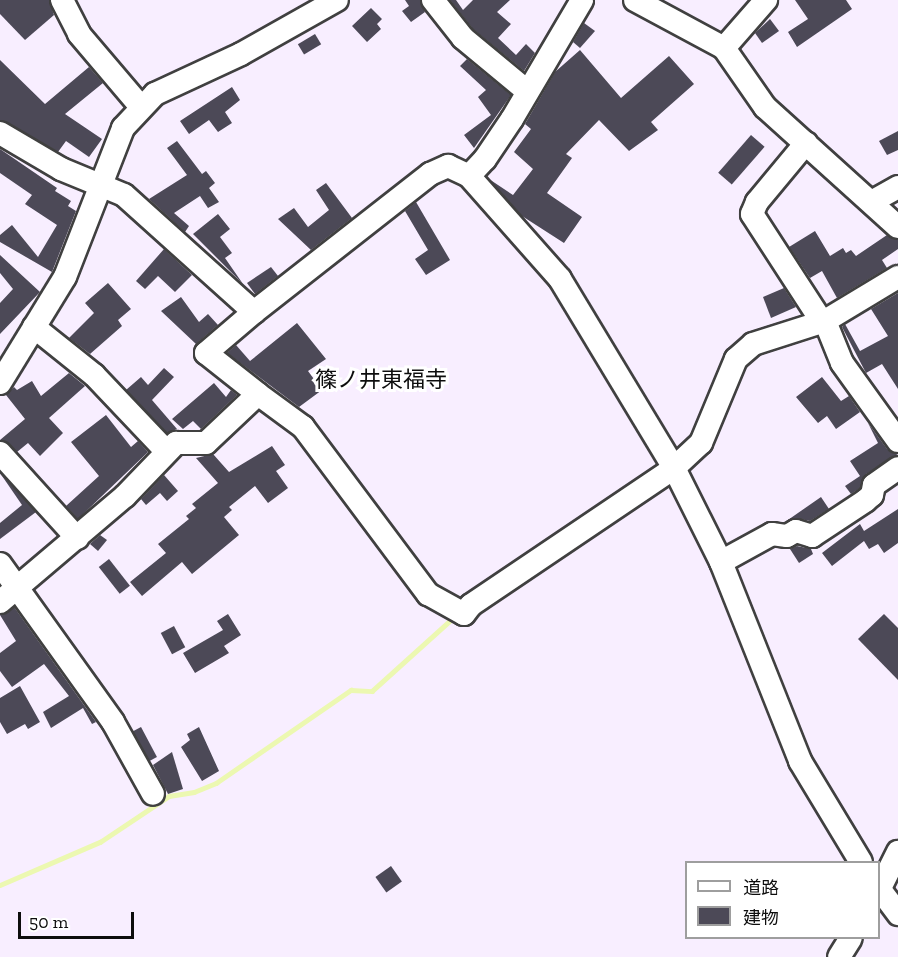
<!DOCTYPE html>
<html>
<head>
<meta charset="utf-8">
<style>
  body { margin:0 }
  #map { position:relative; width:898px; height:957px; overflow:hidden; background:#f8eeff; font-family:"Zilla Slab","Noto Sans JP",serif }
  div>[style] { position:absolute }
  .stream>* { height:4.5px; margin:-2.25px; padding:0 2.25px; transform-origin:2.25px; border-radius:2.25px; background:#ecf8b1 }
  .building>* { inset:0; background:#4c4957; transform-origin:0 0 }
  .roads { filter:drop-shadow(2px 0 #404040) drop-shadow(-2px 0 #404040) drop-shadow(0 2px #404040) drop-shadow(0 -2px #404040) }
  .minor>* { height:22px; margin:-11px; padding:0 11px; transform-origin:11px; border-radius:11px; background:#fff }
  span { translate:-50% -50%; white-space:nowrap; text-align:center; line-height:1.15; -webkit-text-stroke:6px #fff; paint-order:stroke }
  .quarter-label { font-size:22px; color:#0d0d0d }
  .legend { position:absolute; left:685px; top:861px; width:195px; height:78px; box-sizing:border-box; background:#fff; border:2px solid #9e9e9e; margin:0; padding:8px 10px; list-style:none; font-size:18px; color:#0d0d0d }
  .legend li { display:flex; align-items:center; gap:12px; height:30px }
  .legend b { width:30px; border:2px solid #9e9e9e }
  .scale { position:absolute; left:18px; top:912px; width:116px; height:27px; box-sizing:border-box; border:3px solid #0d0d0d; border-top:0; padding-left:8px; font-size:18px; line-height:21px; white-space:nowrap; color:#0d0d0d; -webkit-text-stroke:4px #fff; paint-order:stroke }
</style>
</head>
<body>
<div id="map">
  <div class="stream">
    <div style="left:0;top:885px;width:109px;rotate:-23.3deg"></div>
    <div style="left:100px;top:842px;width:83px;rotate:-33.7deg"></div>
    <div style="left:169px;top:796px;width:25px;rotate:-9deg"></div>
    <div style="left:194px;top:792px;width:24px;rotate:-22deg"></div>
    <div style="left:216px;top:783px;width:164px;rotate:-34.6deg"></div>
    <div style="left:351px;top:690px;width:21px;rotate:3deg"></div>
    <div style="left:372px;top:691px;width:110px;rotate:-42.1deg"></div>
  </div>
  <div class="building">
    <div style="clip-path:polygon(0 0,49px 0,54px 15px,25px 40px,0 14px)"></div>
    <div style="clip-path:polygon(405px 0,420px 0,425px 12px,411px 22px,402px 11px,409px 6px)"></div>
    <div style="clip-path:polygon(450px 0,456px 0,463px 10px,473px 0,510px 0,497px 12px,511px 24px,498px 38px,516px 55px,526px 44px,535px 53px,524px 71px,473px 29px)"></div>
    <div style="clip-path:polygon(795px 0,846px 0,852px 9px,797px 47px,788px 32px,808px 19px)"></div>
    <div style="clip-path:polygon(371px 8px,382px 19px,377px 24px,381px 29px,367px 42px,352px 26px)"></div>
    <div style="clip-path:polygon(770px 19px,779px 31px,762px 43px,755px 33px)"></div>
    <div style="clip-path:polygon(584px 23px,595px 31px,580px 48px,573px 42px)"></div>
    <div style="left:315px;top:34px;width:12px;height:20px;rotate:59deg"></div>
    <div style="clip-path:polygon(580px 50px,621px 98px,669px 56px,694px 84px,651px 122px,658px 130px,629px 151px,599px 120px,566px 154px,572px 158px,547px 193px,582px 217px,564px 243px,522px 216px,489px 179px,513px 195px,533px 169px,514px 152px,531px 129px,525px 124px,555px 72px)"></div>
    <div style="clip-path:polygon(467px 59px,511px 95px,474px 148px,464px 135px,491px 115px,478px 97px,486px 90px,460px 66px)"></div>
    <div style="clip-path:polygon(0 60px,45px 104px,89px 67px,103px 83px,65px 114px,102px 139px,89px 157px,66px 141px,58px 152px,0 120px)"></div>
    <div style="clip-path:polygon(232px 87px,240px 100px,225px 112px,232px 123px,218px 132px,209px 120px,189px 134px,180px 121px)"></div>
    <div style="clip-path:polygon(898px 131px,898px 150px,887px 155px,879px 141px)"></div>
    <div style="left:751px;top:135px;width:18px;height:50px;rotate:41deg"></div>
    <div style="clip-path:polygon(177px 141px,202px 174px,206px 171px,215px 183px,209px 188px,219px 202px,208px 208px,200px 196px,174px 213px,189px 226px,185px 232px,149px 199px,187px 175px,167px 148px)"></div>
    <div style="clip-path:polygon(0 149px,57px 188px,55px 191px,71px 201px,68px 206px,76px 211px,52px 272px,0 242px,0 235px,12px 225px,38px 257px,57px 225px,25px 204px,32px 195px,0 173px)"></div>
    <div style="clip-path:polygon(326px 183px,352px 218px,311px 250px,278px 219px,294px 208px,308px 227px,329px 210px,316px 190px)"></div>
    <div style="clip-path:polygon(416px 202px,450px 260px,426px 275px,415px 259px,428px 250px,405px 211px)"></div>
    <div style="clip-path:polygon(218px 214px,230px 229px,220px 237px,232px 253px,225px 258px,243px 284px,193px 234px)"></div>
    <div style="clip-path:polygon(815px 231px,830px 256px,843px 248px,846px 253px,851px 250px,856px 256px,887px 235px,898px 240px,898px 249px,882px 260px,887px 268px,837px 298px,822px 271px,810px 278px,789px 247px)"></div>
    <div style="clip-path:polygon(164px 249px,192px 275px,175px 292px,158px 276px,145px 289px,136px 281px)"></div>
    <div style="clip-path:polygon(0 255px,40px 292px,0 334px,0 303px,13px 289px,0 273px)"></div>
    <div style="clip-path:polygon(271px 267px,278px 276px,255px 294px,247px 283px)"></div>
    <div style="clip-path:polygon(108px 283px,131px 309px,118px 320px,122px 326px,90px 354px,69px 338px,94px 313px,85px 303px)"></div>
    <div style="clip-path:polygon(784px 288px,796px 307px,771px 318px,763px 297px)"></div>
    <div style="clip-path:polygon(898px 293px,898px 389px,882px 364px,866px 373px,842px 327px,845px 324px,860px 351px,888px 336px,871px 309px)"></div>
    <div style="clip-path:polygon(181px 297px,199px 322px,208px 314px,218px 325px,196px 344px,161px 311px)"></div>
    <div style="clip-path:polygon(297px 323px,326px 359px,308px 371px,322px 390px,299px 407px,227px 353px,236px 345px,250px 361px)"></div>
    <div style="clip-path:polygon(164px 368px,174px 377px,152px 400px,177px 429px,167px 433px,126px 390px,141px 377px,148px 385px)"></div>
    <div style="clip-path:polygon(69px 373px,85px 386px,49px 418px,63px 433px,40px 456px,28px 443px,17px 452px,0 440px,25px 419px,6px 395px,14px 387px,17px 390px,32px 381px,41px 396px)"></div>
    <div style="clip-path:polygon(822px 377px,841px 401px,849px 396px,860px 412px,836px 429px,827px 416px,818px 423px,796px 397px)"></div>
    <div style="clip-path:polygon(214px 383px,226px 397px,231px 390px,237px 395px,201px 429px,193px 421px,183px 429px,172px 419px)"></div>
    <div style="clip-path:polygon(106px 415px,131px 447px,138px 441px,148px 452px,78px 519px,66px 506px,99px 476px,71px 442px)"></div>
    <div style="clip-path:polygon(868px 423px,887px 449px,898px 455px,866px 474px,860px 488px,851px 494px,845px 486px,860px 476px,850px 461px,878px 443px)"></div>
    <div style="clip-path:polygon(272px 446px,285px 465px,276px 471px,288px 488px,268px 503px,255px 486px,229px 507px,232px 510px,224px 517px,239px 535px,192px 574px,182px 562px,142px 596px,130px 582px,166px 553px,158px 544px,189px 519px,186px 516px,196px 508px,192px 504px,218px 483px,196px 458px,213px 454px,229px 472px)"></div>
    <div style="clip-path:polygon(0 473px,36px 512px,0 539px,0 523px,22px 505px)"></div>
    <div style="clip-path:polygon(164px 475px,178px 491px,167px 501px,160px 493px,146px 505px,141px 499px)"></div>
    <div style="clip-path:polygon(821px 497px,829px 509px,810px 521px,795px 518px,785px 522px)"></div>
    <div style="clip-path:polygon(898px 509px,898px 543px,884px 553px,878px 544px,869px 549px,864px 541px,832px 566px,822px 553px,860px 524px,864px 531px)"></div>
    <div style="clip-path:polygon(100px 535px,107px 540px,98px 551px,90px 544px)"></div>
    <div style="clip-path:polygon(797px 546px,811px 549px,813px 554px,799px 563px,790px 549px)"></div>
    <div style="left:109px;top:559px;width:34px;height:13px;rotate:52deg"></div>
    <div style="clip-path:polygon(14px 607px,96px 722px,92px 724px,83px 708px,51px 728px,43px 712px,69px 696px,44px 664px,12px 687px,0 671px,0 653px,16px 641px,0 615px)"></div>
    <div style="clip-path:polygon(228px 614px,241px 635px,224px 646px,229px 653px,195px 673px,183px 653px,223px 630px,217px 621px)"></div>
    <div style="clip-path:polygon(884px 614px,898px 628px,898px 680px,858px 639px)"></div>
    <div style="left:174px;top:626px;width:24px;height:15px;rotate:62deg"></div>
    <div style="clip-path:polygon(20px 686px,40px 722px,28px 729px,25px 724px,7px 734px,0 722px,0 698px)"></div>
    <div style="left:141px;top:727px;width:34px;height:9px;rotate:62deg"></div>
    <div style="clip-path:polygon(199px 727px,219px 771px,202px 781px,181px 747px,190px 740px,187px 734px)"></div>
    <div style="clip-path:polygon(172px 752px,183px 789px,168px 794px,153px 765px)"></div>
    <div style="left:391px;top:866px;width:19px;height:19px;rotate:55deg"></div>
  </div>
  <div class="roads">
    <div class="minor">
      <div style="left:62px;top:0;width:38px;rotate:63deg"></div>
      <div style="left:79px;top:34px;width:96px;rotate:49.7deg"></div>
      <div style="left:433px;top:0;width:48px;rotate:51.7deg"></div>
      <div style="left:463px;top:38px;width:83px;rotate:39.6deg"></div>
      <div style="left:635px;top:0;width:101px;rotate:28.3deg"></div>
      <div style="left:724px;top:48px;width:72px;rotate:55.2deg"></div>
      <div style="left:765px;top:107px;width:179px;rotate:42.1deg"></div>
      <div style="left:724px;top:48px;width:64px;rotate:-48.8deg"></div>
      <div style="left:0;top:133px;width:71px;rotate:30.5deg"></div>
      <div style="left:61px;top:169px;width:68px;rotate:22.4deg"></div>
      <div style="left:124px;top:195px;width:175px;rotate:42deg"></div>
      <div style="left:254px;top:312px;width:224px;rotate:-38.1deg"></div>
      <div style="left:430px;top:174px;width:20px;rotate:-24deg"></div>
      <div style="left:448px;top:166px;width:23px;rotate:25deg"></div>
      <div style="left:469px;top:176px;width:137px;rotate:48.5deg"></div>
      <div style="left:560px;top:279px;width:221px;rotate:58.9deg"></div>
      <div style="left:674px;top:468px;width:105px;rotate:63.4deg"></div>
      <div style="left:721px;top:562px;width:214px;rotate:68.3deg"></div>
      <div style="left:800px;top:761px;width:118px;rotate:58.9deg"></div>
      <div style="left:806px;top:143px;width:77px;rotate:129.7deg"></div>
      <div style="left:757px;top:202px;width:13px;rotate:113deg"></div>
      <div style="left:752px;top:214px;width:123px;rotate:57deg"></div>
      <div style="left:819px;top:317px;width:7px;rotate:34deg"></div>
      <div style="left:825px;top:321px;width:45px;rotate:68deg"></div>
      <div style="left:842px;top:363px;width:96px;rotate:54.3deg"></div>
      <div style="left:469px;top:176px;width:23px;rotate:-47deg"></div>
      <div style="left:485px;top:159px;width:48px;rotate:-56deg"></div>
      <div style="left:512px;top:119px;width:138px;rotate:-59.5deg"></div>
      <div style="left:873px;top:201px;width:29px;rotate:-29deg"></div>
      <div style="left:34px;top:327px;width:77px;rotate:38.7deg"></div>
      <div style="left:94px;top:375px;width:106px;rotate:46.5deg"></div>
      <div style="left:0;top:383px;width:124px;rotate:-58.5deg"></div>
      <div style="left:65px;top:277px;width:160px;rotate:-68.7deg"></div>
      <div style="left:123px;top:128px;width:47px;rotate:-46.7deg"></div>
      <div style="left:155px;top:94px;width:95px;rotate:-24.9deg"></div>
      <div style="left:241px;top:54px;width:110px;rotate:-29.4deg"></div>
      <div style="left:258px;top:394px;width:56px;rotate:36.3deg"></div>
      <div style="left:303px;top:427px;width:209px;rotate:53.2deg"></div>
      <div style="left:428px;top:594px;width:41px;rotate:29.1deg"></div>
      <div style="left:464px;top:614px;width:11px;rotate:-52deg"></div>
      <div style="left:471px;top:605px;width:245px;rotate:-34deg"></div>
      <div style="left:674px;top:468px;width:37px;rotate:-43deg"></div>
      <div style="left:701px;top:443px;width:91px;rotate:-67.4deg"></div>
      <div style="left:736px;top:359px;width:23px;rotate:-41deg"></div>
      <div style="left:753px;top:344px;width:76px;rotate:-17.7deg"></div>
      <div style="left:825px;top:321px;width:85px;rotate:-31.1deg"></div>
      <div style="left:0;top:453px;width:115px;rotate:47.8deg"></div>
      <div style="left:721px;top:562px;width:58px;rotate:-28.8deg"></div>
      <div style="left:772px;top:534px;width:15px;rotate:8deg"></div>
      <div style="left:787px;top:536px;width:10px;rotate:-29deg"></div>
      <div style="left:796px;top:531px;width:17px;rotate:17deg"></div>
      <div style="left:812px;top:536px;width:64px;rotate:-33.4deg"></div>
      <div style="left:865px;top:501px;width:9px;rotate:-41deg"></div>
      <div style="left:872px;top:495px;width:10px;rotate:-79deg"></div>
      <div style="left:874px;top:485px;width:29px;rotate:-35deg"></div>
      <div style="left:0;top:564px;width:194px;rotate:54.4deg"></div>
      <div style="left:113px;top:722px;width:82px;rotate:60.9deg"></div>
      <div style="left:0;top:602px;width:164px;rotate:-40.3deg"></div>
      <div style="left:125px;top:496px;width:74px;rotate:-46.1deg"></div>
      <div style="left:176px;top:443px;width:30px"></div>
      <div style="left:206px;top:443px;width:71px;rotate:-43.3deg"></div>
      <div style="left:258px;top:394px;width:66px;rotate:-141.7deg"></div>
      <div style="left:206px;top:353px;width:63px;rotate:-40.5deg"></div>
      <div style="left:878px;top:887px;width:34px;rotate:53deg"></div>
      <div style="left:878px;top:892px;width:45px;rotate:-63.4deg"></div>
      <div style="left:839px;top:957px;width:22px;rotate:-58deg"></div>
    </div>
  </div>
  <div class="quarter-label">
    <span style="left:381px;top:380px">篠ノ井東福寺</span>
  </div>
  <ul class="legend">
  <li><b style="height:8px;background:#fff"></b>道路</li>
  <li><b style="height:16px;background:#4c4957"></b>建物</li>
  </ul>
  <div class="scale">50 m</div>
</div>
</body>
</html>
